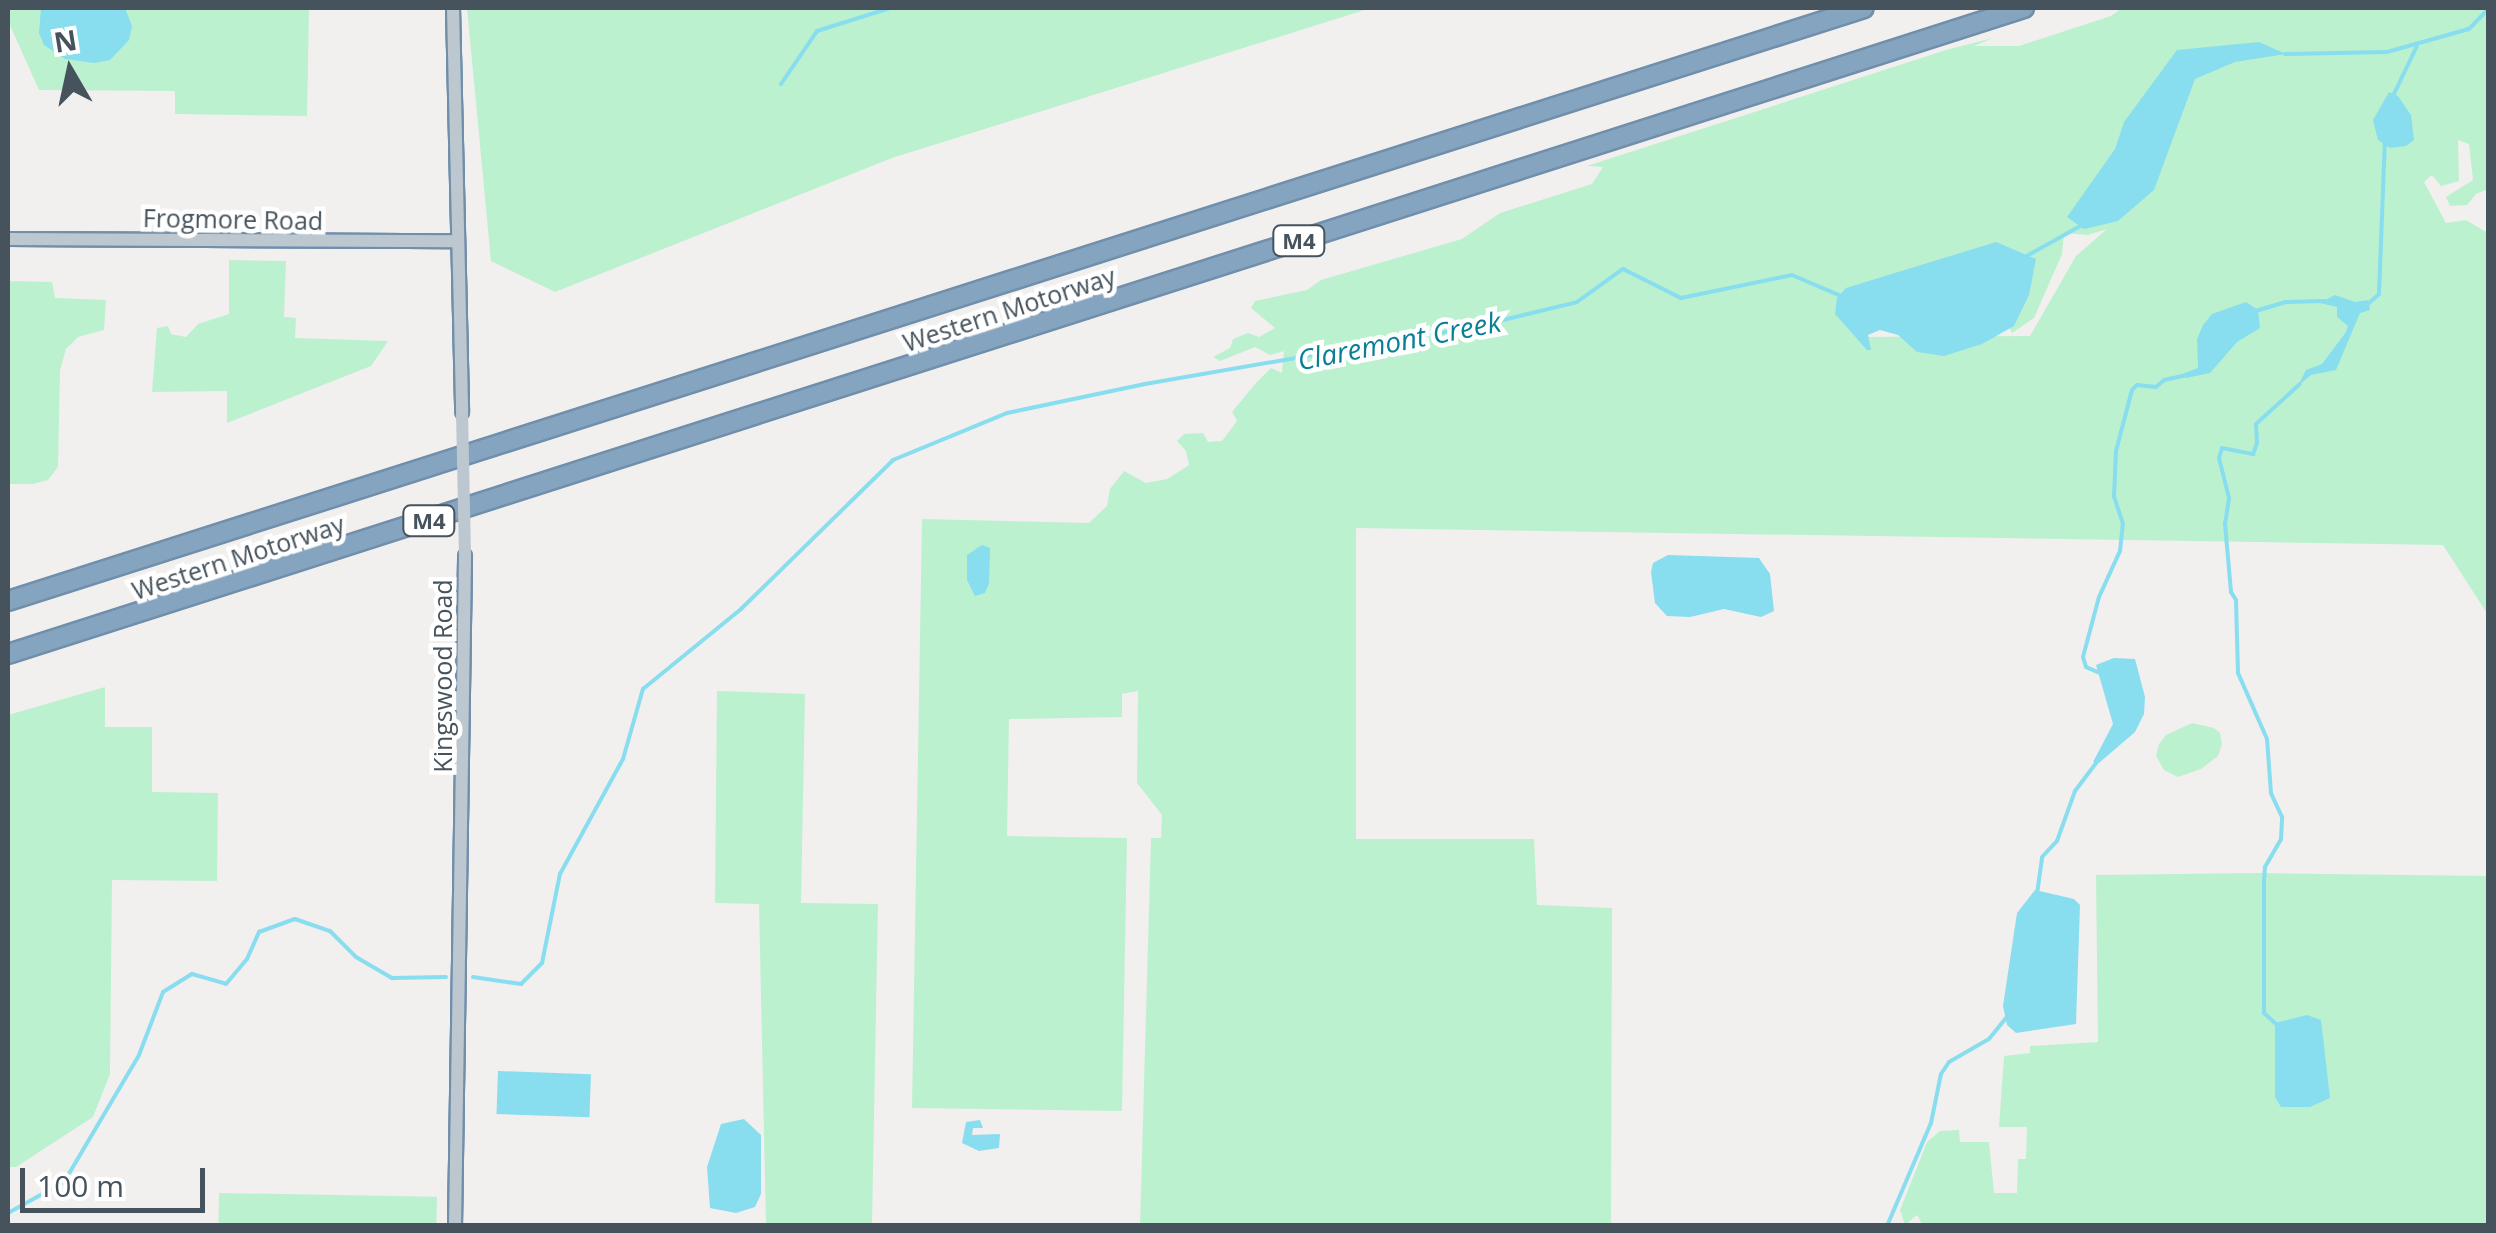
<!DOCTYPE html>
<html>
<head>
<meta charset="utf-8">
<style>
  body { margin:0 }
  #map { position:relative; width:2496px; height:1233px; overflow:hidden; background:#f2efef; font-family:"Open Sans",sans-serif }
  div>[style] { position:absolute }
  .green>* { inset:0; background:#bcf1cf; transform-origin:0 0 }
  .water>* { inset:0; background:#88ddef; transform-origin:0 0 }
  .stream>* { height:4px; margin:-2px; padding:0 2px; transform-origin:2px; border-radius:2px; background:#88ddef }
  .roads { filter:drop-shadow(2px 0 #708fab) drop-shadow(-2px 0 #708fab) drop-shadow(0 2px #708fab) drop-shadow(0 -2px #708fab) }
  .minor>* { height:12px; margin:-6px; padding:0 6px; transform-origin:6px; border-radius:6px; background:#bcc7cf }
  .highway>* { height:18px; margin:-9px; padding:0 9px; transform-origin:9px; border-radius:9px; background:#85a4c0 }
  .minor-bridge>* { height:12px; margin:-6px; padding:0 6px; transform-origin:6px; border-radius:6px; background:#bcc7cf }
  span { translate:-50% -50%; white-space:nowrap; text-align:center; line-height:1.15; -webkit-text-stroke:9px #fff; paint-order:stroke }
  .shield-label span { padding:2px 8px; background:#fff; border:2px solid; border-radius:8px; -webkit-text-stroke-width:0 }
  .shield-label { font-size:22px; color:#46535d; font-weight:700 }
  .street-label { font-size:25px; color:#46535d }
  .water-label { font-size:28px; color:#087f97; font-style:italic }
  .frame { position:absolute; inset:0; border:10px solid #46535d; pointer-events:none }
  .north { position:absolute; left:20px; top:20px; width:100px; height:100px; -webkit-text-stroke:8px #fff; paint-order:stroke; rotate:351deg; font-size:28px; font-weight:700; line-height:40px; text-align:center; color:#46535d }
  .north::after { content:''; display:block; margin:auto; width:35px; height:45px; background:#46535d; clip-path:polygon(50% 0,100% 100%,50% 72%,0 100%) }
  .scale { position:absolute; left:20px; top:1168px; width:185px; height:45px; box-sizing:border-box; border:5px solid #46535d; border-top:0; padding-left:12px; font-size:30px; line-height:35px; white-space:nowrap; color:#46535d; -webkit-text-stroke:8px #fff; paint-order:stroke }
</style>
</head>
<body>
<div id="map">
  <div class="green">
    <div style="clip-path:polygon(8px 8px,309px 8px,307px 116px,175px 114px,175px 91px,39px 90px,8px 21px)"></div>
    <div style="clip-path:polygon(467px 8px,1371px 8px,892px 158px,555px 292px,491px 261px)"></div>
    <div style="clip-path:polygon(evenodd,2122px 8px,2488px 8px,2488px 189px,2476px 194px,2467px 205px,2450px 206px,2446px 197px,2473px 180px,2469px 144px,2458px 140px,2459px 181px,2441px 186px,2432px 175px,2424px 182px,2446px 223px,2466px 220px,2488px 233px,2488px 615px,2443px 545px,1356px 528px,1356px 839px,1534px 839px,1537px 905px,1612px 908px,1611px 1225px,1140px 1225px,1151px 838px,1161px 838px,1162px 815px,1137px 783px,1138px 691px,1122px 694px,1122px 717px,1009px 719px,1007px 836px,1127px 838px,1122px 1111px,912px 1108px,922px 519px,1089px 523px,1107px 506px,1110px 489px,1124px 471px,1146px 483px,1167px 479px,1189px 465px,1186px 451px,1177px 441px,1184px 434px,1203px 433px,1208px 442px,1222px 441px,1237px 421px,1232px 412px,1255px 384px,1271px 368px,1282px 373px,1284px 351px,1270px 355px,1255px 347px,1220px 361px,1213px 357px,1230px 348px,1233px 339px,1248px 333px,1259px 337px,1275px 328px,1251px 308px,1255px 301px,1307px 290px,1321px 280px,1462px 239px,1500px 213px,1592px 184px,1603px 167px,1587px 166px,1946px 50px,1993px 38px,1974px 46px,2019px 46px,2111px 16px,2122px 8px,2107px 229px,2076px 256px,2030px 336px,1855px 337px,2018px 279px,2003px 316px,2012px 333px,2034px 318px,2062px 254px,2064px 233px,2088px 235px,2107px 229px)"></div>
    <div style="clip-path:polygon(229px 260px,286px 261px,284px 317px,296px 318px,295px 338px,388px 341px,371px 366px,227px 423px,227px 391px,152px 392px,157px 328px,168px 326px,171px 334px,186px 337px,198px 324px,229px 314px)"></div>
    <div style="clip-path:polygon(8px 281px,52px 282px,55px 298px,106px 300px,104px 330px,78px 337px,66px 349px,60px 370px,58px 467px,48px 480px,33px 484px,8px 484px)"></div>
    <div style="clip-path:polygon(105px 687px,105px 727px,152px 727px,152px 792px,218px 793px,217px 881px,112px 880px,110px 1074px,93px 1117px,16px 1167px,8px 1167px,8px 715px)"></div>
    <div style="clip-path:polygon(717px 691px,805px 694px,801px 903px,878px 904px,872px 1225px,766px 1225px,759px 904px,715px 903px)"></div>
    <div style="clip-path:polygon(2192px 723px,2214px 728px,2220px 733px,2222px 744px,2218px 756px,2201px 769px,2178px 777px,2164px 770px,2156px 756px,2159px 744px,2166px 735px)"></div>
    <div style="clip-path:polygon(2257px 873px,2488px 876px,2488px 1225px,1923px 1226px,1917px 1215px,1905px 1225px,1900px 1210px,1906px 1195px,1927px 1142px,1940px 1131px,1959px 1130px,1960px 1142px,1989px 1142px,1994px 1193px,2017px 1193px,2018px 1159px,2026px 1159px,2027px 1127px,1999px 1127px,2004px 1056px,2030px 1053px,2030px 1046px,2098px 1042px,2096px 875px)"></div>
    <div style="left:219px;top:1193px;width:218px;height:32px;rotate:1deg"></div>
  </div>
  <div class="water">
    <div style="clip-path:polygon(41px 8px,125px 8px,132px 26px,129px 40px,110px 60px,94px 63px,65px 59px,44px 45px,39px 33px)"></div>
    <div style="clip-path:polygon(2259px 42px,2286px 54px,2235px 62px,2195px 79px,2154px 190px,2118px 221px,2084px 229px,2067px 217px,2115px 149px,2124px 122px,2177px 50px)"></div>
    <div style="clip-path:polygon(2389px 92px,2398px 96px,2411px 115px,2414px 140px,2406px 146px,2390px 148px,2378px 140px,2373px 120px)"></div>
    <div style="clip-path:polygon(1996px 242px,2036px 259px,2029px 295px,2014px 326px,1982px 344px,1944px 356px,1917px 352px,1898px 335px,1880px 330px,1868px 335px,1871px 350px,1867px 350px,1835px 314px,1837px 298px,1846px 288px)"></div>
    <div style="clip-path:polygon(2335px 295px,2355px 302px,2368px 300px,2370px 310px,2360px 313px,2336px 370px,2311px 375px,2298px 386px,2306px 370px,2322px 364px,2346px 332px,2348px 326px,2337px 317px,2337px 307px,2320px 303px)"></div>
    <div style="clip-path:polygon(2246px 302px,2258px 310px,2260px 328px,2237px 342px,2210px 373px,2186px 378px,2182px 374px,2198px 368px,2197px 339px,2203px 325px,2212px 314px)"></div>
    <div style="clip-path:polygon(982px 545px,990px 548px,989px 583px,985px 593px,975px 596px,967px 580px,967px 555px)"></div>
    <div style="clip-path:polygon(1668px 555px,1759px 558px,1770px 574px,1774px 611px,1761px 617px,1724px 609px,1690px 617px,1667px 616px,1655px 603px,1651px 572px,1653px 563px)"></div>
    <div style="clip-path:polygon(2114px 658px,2135px 659px,2145px 697px,2144px 714px,2135px 732px,2099px 763px,2093px 762px,2113px 724px,2096px 665px)"></div>
    <div style="clip-path:polygon(2035px 890px,2074px 899px,2080px 905px,2076px 1024px,2016px 1033px,2007px 1025px,2003px 1006px,2017px 913px)"></div>
    <div style="clip-path:polygon(2307px 1015px,2321px 1020px,2330px 1098px,2310px 1107px,2281px 1107px,2275px 1097px,2275px 1023px)"></div>
    <div style="left:498px;top:1071px;width:93px;height:43px;rotate:2deg"></div>
    <div style="clip-path:polygon(744px 1119px,761px 1135px,761px 1194px,755px 1207px,736px 1213px,710px 1208px,707px 1167px,721px 1124px)"></div>
    <div style="clip-path:polygon(980px 1120px,983px 1128px,973px 1128px,972px 1135px,1000px 1134px,999px 1148px,979px 1151px,962px 1143px,966px 1122px)"></div>
  </div>
  <div class="stream">
    <div style="left:2285px;top:54px;width:102px;rotate:-1.1deg"></div>
    <div style="left:2387px;top:52px;width:85px;rotate:-15.7deg"></div>
    <div style="left:2469px;top:29px;width:28px;rotate:-46deg"></div>
    <div style="left:781px;top:84px;width:64px;rotate:-55.8deg"></div>
    <div style="left:817px;top:31px;width:77px;rotate:-17.5deg"></div>
    <div style="left:2393px;top:96px;width:55px;rotate:-64.4deg"></div>
    <div style="left:2025px;top:257px;width:65px;rotate:-29.3deg"></div>
    <div style="left:2368px;top:304px;width:15px;rotate:-42deg"></div>
    <div style="left:2379px;top:294px;width:154px;rotate:-87.8deg"></div>
    <div style="left:2256px;top:311px;width:30px;rotate:-17deg"></div>
    <div style="left:2285px;top:302px;width:40px;rotate:-1.4deg"></div>
    <div style="left:2100px;top:673px;width:15px;rotate:-157deg"></div>
    <div style="left:2086px;top:667px;width:10px;rotate:-107deg"></div>
    <div style="left:2083px;top:657px;width:62px;rotate:-75.1deg"></div>
    <div style="left:2099px;top:597px;width:51px;rotate:-65.5deg"></div>
    <div style="left:2120px;top:551px;width:27px;rotate:-84deg"></div>
    <div style="left:2123px;top:524px;width:28px;rotate:-108deg"></div>
    <div style="left:2114px;top:497px;width:46px;rotate:-87.5deg"></div>
    <div style="left:2116px;top:451px;width:63px;rotate:-75.3deg"></div>
    <div style="left:2132px;top:390px;width:7px;rotate:-45deg"></div>
    <div style="left:2137px;top:385px;width:19px;rotate:6deg"></div>
    <div style="left:2156px;top:387px;width:11px;rotate:-41deg"></div>
    <div style="left:2164px;top:380px;width:25px;rotate:-12deg"></div>
    <div style="left:2037px;top:894px;width:37px;rotate:-82deg"></div>
    <div style="left:2042px;top:857px;width:22px;rotate:-47deg"></div>
    <div style="left:2057px;top:841px;width:53px;rotate:-70.2deg"></div>
    <div style="left:2075px;top:791px;width:36px;rotate:-53deg"></div>
    <div style="left:473px;top:977px;width:49px;rotate:8.3deg"></div>
    <div style="left:521px;top:984px;width:30px;rotate:-45deg"></div>
    <div style="left:542px;top:963px;width:91px;rotate:-78.6deg"></div>
    <div style="left:560px;top:874px;width:131px;rotate:-61.3deg"></div>
    <div style="left:623px;top:759px;width:73px;rotate:-74.1deg"></div>
    <div style="left:643px;top:689px;width:127px;rotate:-39.2deg"></div>
    <div style="left:741px;top:609px;width:213px;rotate:-44.4deg"></div>
    <div style="left:893px;top:460px;width:123px;rotate:-22.4deg"></div>
    <div style="left:1007px;top:413px;width:141px;rotate:-11.9deg"></div>
    <div style="left:1145px;top:384px;width:334px;rotate:-9.8deg"></div>
    <div style="left:1474px;top:327px;width:106px;rotate:-13.6deg"></div>
    <div style="left:1577px;top:302px;width:57px;rotate:-35.7deg"></div>
    <div style="left:1623px;top:269px;width:65px;rotate:26.6deg"></div>
    <div style="left:1681px;top:298px;width:113px;rotate:-11.7deg"></div>
    <div style="left:1792px;top:275px;width:53px;rotate:23.2deg"></div>
    <div style="left:2275px;top:1023px;width:15px;rotate:-138deg"></div>
    <div style="left:2264px;top:1013px;width:132px;rotate:-90deg"></div>
    <div style="left:2264px;top:881px;width:14px;rotate:-86deg"></div>
    <div style="left:2265px;top:867px;width:32px;rotate:-60deg"></div>
    <div style="left:2281px;top:839px;width:22px;rotate:-87deg"></div>
    <div style="left:2282px;top:817px;width:26px;rotate:-115deg"></div>
    <div style="left:2271px;top:793px;width:54px;rotate:-94.2deg"></div>
    <div style="left:2267px;top:739px;width:72px;rotate:-113.7deg"></div>
    <div style="left:2238px;top:673px;width:73px;rotate:-91.6deg"></div>
    <div style="left:2236px;top:600px;width:9px;rotate:-122deg"></div>
    <div style="left:2231px;top:592px;width:68px;rotate:-95deg"></div>
    <div style="left:2225px;top:524px;width:26px;rotate:-81deg"></div>
    <div style="left:2229px;top:498px;width:41px;rotate:-104deg"></div>
    <div style="left:2219px;top:458px;width:10px;rotate:-73deg"></div>
    <div style="left:2222px;top:448px;width:32px;rotate:11deg"></div>
    <div style="left:2253px;top:454px;width:12px;rotate:-70deg"></div>
    <div style="left:2257px;top:443px;width:19px;rotate:-93deg"></div>
    <div style="left:2256px;top:424px;width:59px;rotate:-42.3deg"></div>
    <div style="left:8px;top:1213px;width:64px;rotate:-29deg"></div>
    <div style="left:64px;top:1182px;width:147px;rotate:-59.4deg"></div>
    <div style="left:139px;top:1055px;width:67px;rotate:-69.1deg"></div>
    <div style="left:163px;top:992px;width:34px;rotate:-32deg"></div>
    <div style="left:192px;top:974px;width:35px;rotate:16deg"></div>
    <div style="left:226px;top:984px;width:33px;rotate:-50deg"></div>
    <div style="left:247px;top:959px;width:30px;rotate:-66deg"></div>
    <div style="left:259px;top:932px;width:38px;rotate:-20deg"></div>
    <div style="left:295px;top:919px;width:37px;rotate:19deg"></div>
    <div style="left:330px;top:931px;width:37px;rotate:45deg"></div>
    <div style="left:356px;top:957px;width:42px;rotate:30.3deg"></div>
    <div style="left:392px;top:978px;width:54px;rotate:-1.1deg"></div>
    <div style="left:1887px;top:1226px;width:112px;rotate:-66.9deg"></div>
    <div style="left:1931px;top:1123px;width:50px;rotate:-78.5deg"></div>
    <div style="left:1941px;top:1074px;width:14px;rotate:-56deg"></div>
    <div style="left:1949px;top:1062px;width:46px;rotate:-29.9deg"></div>
    <div style="left:1989px;top:1039px;width:27px;rotate:-51deg"></div>
  </div>
  <div class="roads">
    <div class="minor">
      <div style="left:453px;top:8px;width:404px;rotate:88.7deg"></div>
      <div style="left:8px;top:239px;width:449px;rotate:0.3deg"></div>
      <div style="left:455px;top:1226px;width:670px;rotate:-89.14deg"></div>
    </div>
    <div class="highway">
      <div style="left:8px;top:601px;width:1948px;rotate:-17.72deg"></div>
      <div style="left:8px;top:654px;width:2117px;rotate:-17.77deg"></div>
    </div>
  </div>
  <div class="minor-bridge">
    <div style="left:462px;top:412px;width:144px;rotate:88.8deg"></div>
  </div>
  <div class="shield-label">
    <span style="left:1299px;top:241px">M4</span>
    <span style="left:429px;top:521px">M4</span>
  </div>
  <div class="street-label">
    <span style="left:233px;top:219px;rotate:1deg">Frogmore Road</span>
    <span style="left:1009px;top:309px;rotate:-18deg">Western Motorway</span>
    <span style="left:238px;top:557px;rotate:-18deg">Western Motorway</span>
    <span style="left:442px;top:676px;rotate:-90deg">Kingswood Road</span>
  </div>
  <div class="water-label">
    <span style="left:1399px;top:340px;rotate:-11deg">Claremont Creek</span>
  </div>
  <div class="frame"></div>
  <div class="north">N</div>
  <div class="scale">100 m</div>
</div>
</body>
</html>
